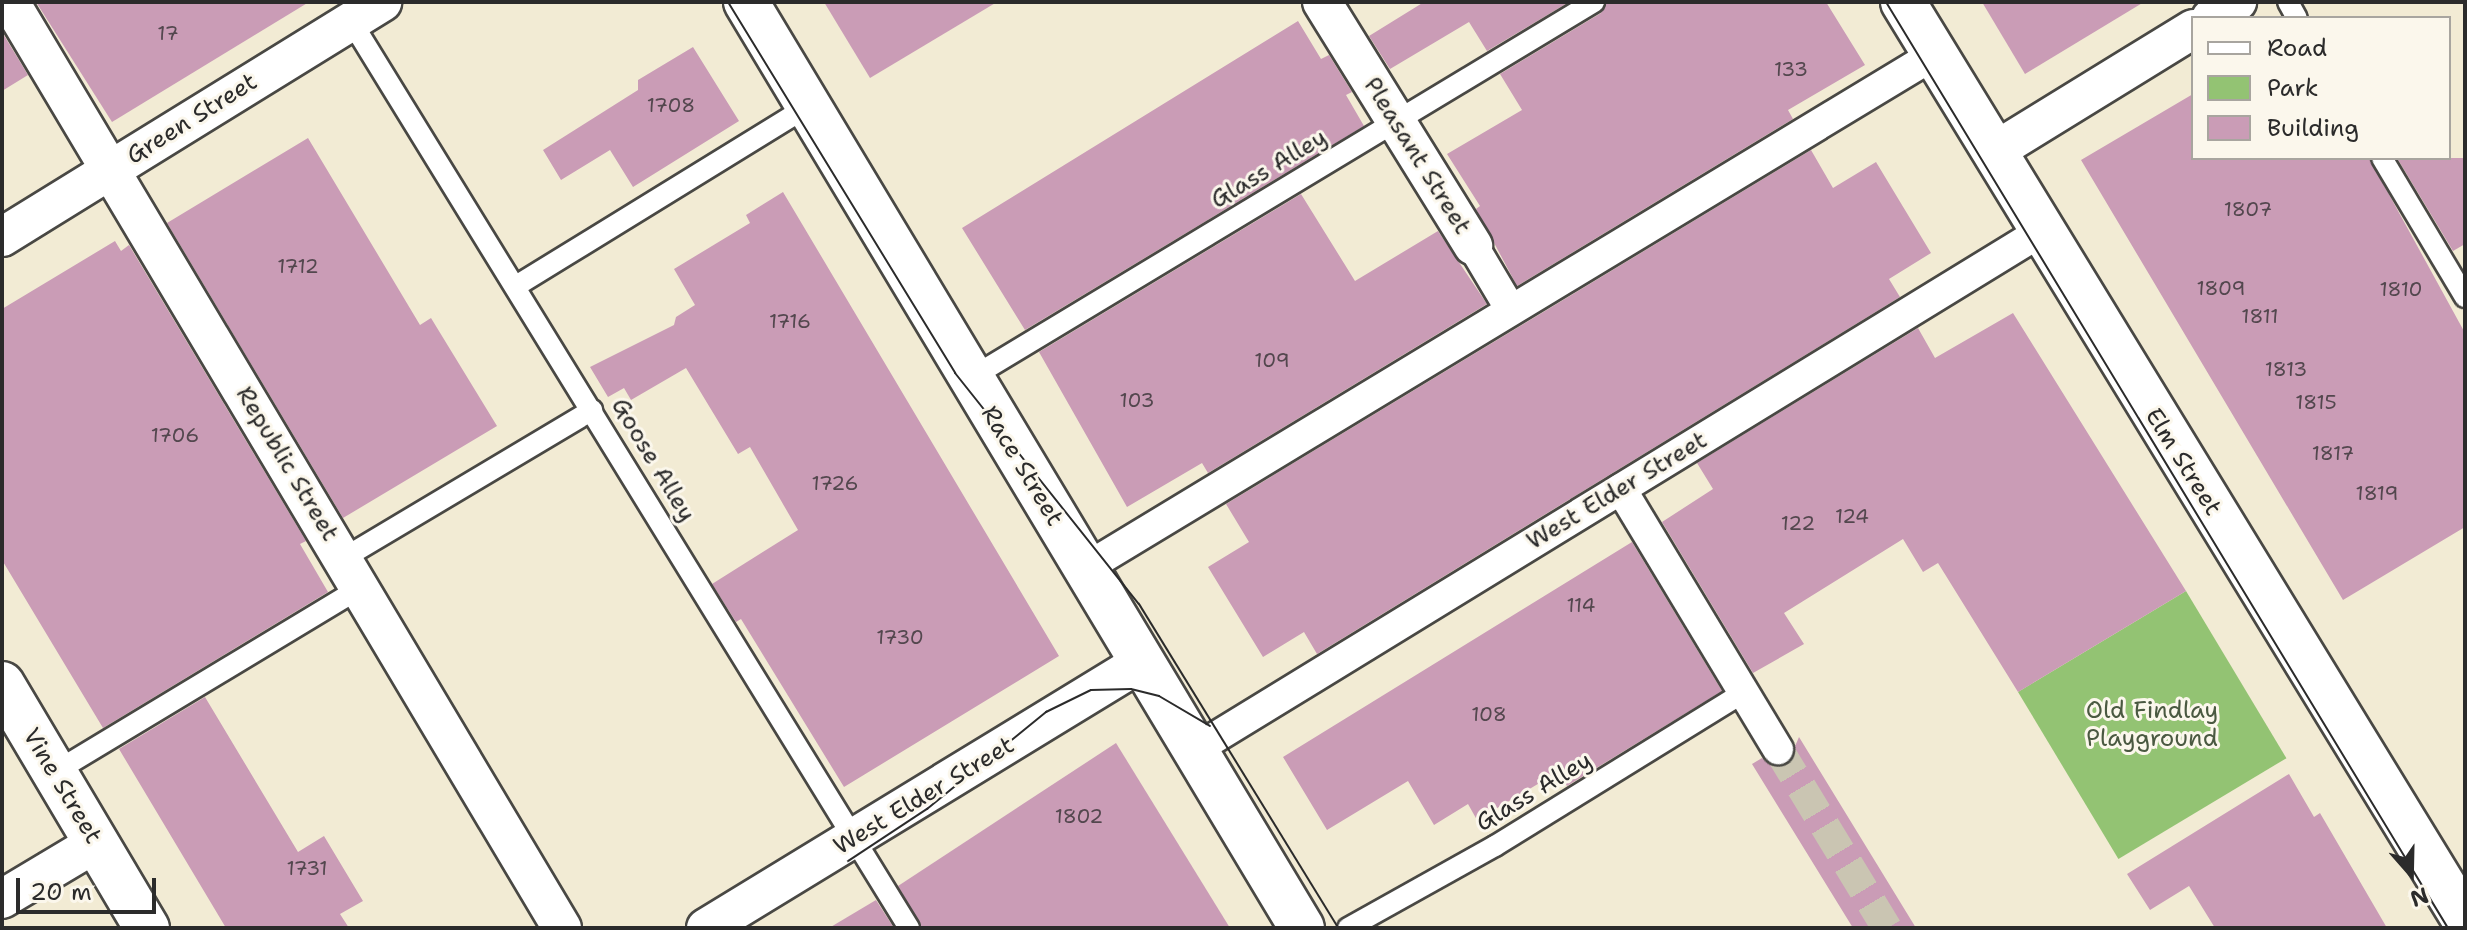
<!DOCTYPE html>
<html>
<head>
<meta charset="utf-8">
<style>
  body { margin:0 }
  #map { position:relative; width:2467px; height:930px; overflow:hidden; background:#f2ebd4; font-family:"Shantell Sans",sans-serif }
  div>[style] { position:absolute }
  .green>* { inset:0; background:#93c373; transform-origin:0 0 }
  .building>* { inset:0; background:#ca9cb6 }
  .pedestrian-tunnel>* { height:30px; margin-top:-15px; transform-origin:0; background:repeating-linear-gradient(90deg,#cac5b2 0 30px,transparent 0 45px) }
  .roads { filter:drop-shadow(2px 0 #494844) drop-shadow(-2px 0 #494844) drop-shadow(0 2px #494844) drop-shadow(0 -2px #494844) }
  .service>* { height:20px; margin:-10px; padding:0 10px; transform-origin:10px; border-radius:10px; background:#fff }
  .pedestrian>* { height:30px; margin:-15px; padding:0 15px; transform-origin:15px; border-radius:15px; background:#fff }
  .minor>* { height:38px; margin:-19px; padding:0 19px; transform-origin:19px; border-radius:19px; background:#fff }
  .tertiary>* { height:44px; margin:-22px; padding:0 22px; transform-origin:22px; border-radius:22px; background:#fff }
  .secondary>* { height:44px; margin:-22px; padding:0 22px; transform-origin:22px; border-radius:22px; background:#fff }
  .tram>* { height:2px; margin:-1px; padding:0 1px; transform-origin:1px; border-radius:1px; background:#2b2b2b }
  span { translate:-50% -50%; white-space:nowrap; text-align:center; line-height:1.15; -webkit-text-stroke:6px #fbf7ec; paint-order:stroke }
  .number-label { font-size:20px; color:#53474e }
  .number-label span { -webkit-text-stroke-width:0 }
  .street-label { font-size:24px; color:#2b2b2b }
  .park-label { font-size:24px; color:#4a5941 }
  .frame { position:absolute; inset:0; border:4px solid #2b2b2b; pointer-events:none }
  .legend { position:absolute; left:2191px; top:16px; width:260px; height:144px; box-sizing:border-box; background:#fbf7ec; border:2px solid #a8a59f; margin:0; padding:10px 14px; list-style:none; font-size:24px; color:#2b2b2b }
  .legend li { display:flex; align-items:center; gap:16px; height:40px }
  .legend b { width:40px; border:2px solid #a8a59f }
  .north { position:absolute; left:2371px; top:834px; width:80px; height:80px; -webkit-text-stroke:6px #fbf7ec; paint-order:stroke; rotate:160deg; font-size:22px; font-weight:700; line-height:32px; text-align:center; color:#2b2b2b }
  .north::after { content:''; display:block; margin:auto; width:28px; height:36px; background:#2b2b2b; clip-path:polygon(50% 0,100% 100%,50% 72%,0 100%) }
  .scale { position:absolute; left:16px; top:878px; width:140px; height:36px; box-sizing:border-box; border:4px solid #2b2b2b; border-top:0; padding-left:10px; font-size:24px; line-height:28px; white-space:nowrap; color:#2b2b2b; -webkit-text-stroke:6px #fbf7ec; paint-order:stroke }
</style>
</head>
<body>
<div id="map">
  <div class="green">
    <div style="left:2186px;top:591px;width:195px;height:196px;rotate:59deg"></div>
  </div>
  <div class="building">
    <div style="clip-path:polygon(36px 2px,309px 2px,112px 122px)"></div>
    <div style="clip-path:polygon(824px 2px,997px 2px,870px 78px)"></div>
    <div style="clip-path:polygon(1424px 2px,1569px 2px,1487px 51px,1469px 22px,1390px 69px,1369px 36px)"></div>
    <div style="clip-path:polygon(1607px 2px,1826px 2px,1865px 65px,1788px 110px,1793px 119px,1517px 286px,1476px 209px,1480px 206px,1447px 154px,1522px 110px,1500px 74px,1601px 13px)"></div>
    <div style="clip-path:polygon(1982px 2px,2144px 2px,2025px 74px)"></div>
    <div style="clip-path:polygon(1298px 21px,1321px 59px,1329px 55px,1352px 92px,1346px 95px,1364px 126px,1025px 330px,962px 228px)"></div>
    <div style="clip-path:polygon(2px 32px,28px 75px,2px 91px)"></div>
    <div style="clip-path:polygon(693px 47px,739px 121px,633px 187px,610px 150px,561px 180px,543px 150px,638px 90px,638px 80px)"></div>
    <div style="clip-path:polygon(2193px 94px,2193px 158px,2369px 158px,2465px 333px,2465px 527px,2343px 600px,2081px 160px)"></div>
    <div style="clip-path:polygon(308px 138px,420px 325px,431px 318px,497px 426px,343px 518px,167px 223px)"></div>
    <div style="clip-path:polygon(1811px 150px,1833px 188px,1876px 162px,1931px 253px,1889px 279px,1900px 297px,1317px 654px,1304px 632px,1263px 657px,1208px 567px,1249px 542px,1226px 504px)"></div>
    <div style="clip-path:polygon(2397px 158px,2465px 158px,2465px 244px,2453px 251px)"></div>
    <div style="clip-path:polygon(783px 192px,1059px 656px,844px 787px,741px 619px,736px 622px,712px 584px,798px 530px,750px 447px,738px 454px,686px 368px,631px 400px,624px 388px,608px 397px,590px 367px,674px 325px,676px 317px,695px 305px,674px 269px,750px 223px,746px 215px)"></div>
    <div style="clip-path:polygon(1301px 194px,1355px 281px,1438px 231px,1487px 304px,1208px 473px,1202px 463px,1127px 507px,1039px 352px)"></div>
    <div style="clip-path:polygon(115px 241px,121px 251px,129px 245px,306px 541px,300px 544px,328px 592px,103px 728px,2px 560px,2px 309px)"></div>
    <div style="clip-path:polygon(2013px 313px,2186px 591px,2018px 692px,1938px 563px,1923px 572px,1903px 539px,1784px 613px,1804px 644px,1753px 673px,1662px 522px,1713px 489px,1697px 463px,1918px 328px,1935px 358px)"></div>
    <div style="clip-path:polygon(1632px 542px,1722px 691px,1567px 786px,1558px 772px,1477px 820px,1468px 804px,1434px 825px,1408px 781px,1327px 830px,1283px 757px)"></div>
    <div style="clip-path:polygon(205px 697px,298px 852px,324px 836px,363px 901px,340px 914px,349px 928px,226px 928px,119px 749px)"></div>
    <div style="clip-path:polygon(1799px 737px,1916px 928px,1853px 928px,1752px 764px,1762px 758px,1770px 765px,1787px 765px)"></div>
    <div style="clip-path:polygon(1116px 743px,1230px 928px,922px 928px,898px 886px)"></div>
    <div style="clip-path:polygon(2289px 774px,2314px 817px,2320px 813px,2387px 928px,2215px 928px,2189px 886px,2150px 910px,2127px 874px)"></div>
    <div style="clip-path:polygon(876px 900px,894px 928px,829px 928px)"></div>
  </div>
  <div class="pedestrian-tunnel">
    <div style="left:1778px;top:749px;width:210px;rotate:58.7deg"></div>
  </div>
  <div class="roads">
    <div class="service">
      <div style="left:2288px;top:2px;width:18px;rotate:61deg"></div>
      <div style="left:351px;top:21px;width:1065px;rotate:58.4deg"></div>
      <div style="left:2382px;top:158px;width:162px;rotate:59.2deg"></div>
      <div style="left:516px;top:286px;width:342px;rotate:-31.6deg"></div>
      <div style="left:969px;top:379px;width:730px;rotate:-31.1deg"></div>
      <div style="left:344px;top:558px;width:289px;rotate:-30.8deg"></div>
      <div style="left:55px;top:772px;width:358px;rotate:-31.1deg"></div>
      <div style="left:1348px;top:928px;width:168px;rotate:-29.2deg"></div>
      <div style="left:1495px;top:846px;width:291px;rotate:-31.7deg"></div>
    </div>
    <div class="pedestrian">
      <div style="left:1473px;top:246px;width:74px;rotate:59.3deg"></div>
      <div style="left:1621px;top:489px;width:304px;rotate:58.9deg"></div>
      <div style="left:1084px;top:569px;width:995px;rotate:-31.18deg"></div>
      <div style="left:1193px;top:751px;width:996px;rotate:-31.49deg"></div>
    </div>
    <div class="minor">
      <div style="left:10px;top:2px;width:1078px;rotate:59.2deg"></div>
      <div style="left:1322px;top:2px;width:287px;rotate:58.2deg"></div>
      <div style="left:2211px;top:18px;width:31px;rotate:-32deg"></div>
      <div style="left:1995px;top:151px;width:233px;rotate:-31.6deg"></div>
      <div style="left:2px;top:237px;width:447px;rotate:-31.7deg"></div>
      <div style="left:2px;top:899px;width:109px;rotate:-30.8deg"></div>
      <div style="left:706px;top:928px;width:509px;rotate:-31.41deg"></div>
    </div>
    <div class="tertiary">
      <div style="left:746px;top:2px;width:1080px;rotate:59.02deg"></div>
      <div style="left:1903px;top:2px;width:1077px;rotate:58.55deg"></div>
    </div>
    <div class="secondary">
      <div style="left:2px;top:684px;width:284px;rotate:59.3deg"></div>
    </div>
  </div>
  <div class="tram">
    <div style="left:728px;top:2px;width:435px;rotate:58.5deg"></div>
    <div style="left:955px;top:373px;width:295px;rotate:51.5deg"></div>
    <div style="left:1139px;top:604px;width:380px;rotate:58.4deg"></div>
    <div style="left:1886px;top:2px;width:1083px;rotate:58.75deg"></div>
    <div style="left:848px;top:861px;width:95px;rotate:-33.4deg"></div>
    <div style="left:927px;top:809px;width:154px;rotate:-39.2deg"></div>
    <div style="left:1046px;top:712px;width:50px;rotate:-26.1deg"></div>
    <div style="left:1091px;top:690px;width:40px;rotate:-1.4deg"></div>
    <div style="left:1131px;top:689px;width:29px;rotate:14deg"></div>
    <div style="left:1159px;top:696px;width:59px;rotate:30.5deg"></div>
  </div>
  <div class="number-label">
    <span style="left:168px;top:33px">17</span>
    <span style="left:1791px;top:69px">133</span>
    <span style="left:671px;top:105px">1708</span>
    <span style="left:2248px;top:209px">1807</span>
    <span style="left:298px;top:266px">1712</span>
    <span style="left:2221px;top:288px">1809</span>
    <span style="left:2401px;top:289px">1810</span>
    <span style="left:2260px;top:316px">1811</span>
    <span style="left:790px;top:321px">1716</span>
    <span style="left:1272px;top:360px">109</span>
    <span style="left:2286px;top:369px">1813</span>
    <span style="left:1137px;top:400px">103</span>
    <span style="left:2316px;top:402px">1815</span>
    <span style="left:175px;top:435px">1706</span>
    <span style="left:2333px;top:453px">1817</span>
    <span style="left:835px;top:483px">1726</span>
    <span style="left:2377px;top:493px">1819</span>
    <span style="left:1852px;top:516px">124</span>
    <span style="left:1798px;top:523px">122</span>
    <span style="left:1581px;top:605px">114</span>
    <span style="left:900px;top:637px">1730</span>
    <span style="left:1489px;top:714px">108</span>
    <span style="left:1079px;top:816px">1802</span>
    <span style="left:307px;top:868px">1731</span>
  </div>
  <div class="street-label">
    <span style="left:192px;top:119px;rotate:-32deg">Green Street</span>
    <span style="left:1417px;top:156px;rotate:58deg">Pleasant Street</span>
    <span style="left:1269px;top:169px;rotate:-31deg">Glass Alley</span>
    <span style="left:653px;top:460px;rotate:59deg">Goose Alley</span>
    <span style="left:2183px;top:462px;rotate:58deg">Elm Street</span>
    <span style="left:287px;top:464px;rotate:59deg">Republic Street</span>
    <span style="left:1022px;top:466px;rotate:59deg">Race Street</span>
    <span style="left:1617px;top:491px;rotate:-31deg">West Elder Street</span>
    <span style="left:62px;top:786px;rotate:59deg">Vine Street</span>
    <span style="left:1534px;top:792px;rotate:-31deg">Glass Alley</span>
    <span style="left:924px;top:796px;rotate:-31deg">West Elder Street</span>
  </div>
  <div class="park-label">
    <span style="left:2152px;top:725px">Old Findlay<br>Playground</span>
  </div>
  <div class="frame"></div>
  <ul class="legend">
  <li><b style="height:10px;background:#fff"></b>Road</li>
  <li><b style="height:22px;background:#93c373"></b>Park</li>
  <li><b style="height:22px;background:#ca9cb6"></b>Building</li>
  </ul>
  <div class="north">N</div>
  <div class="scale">20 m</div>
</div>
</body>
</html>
